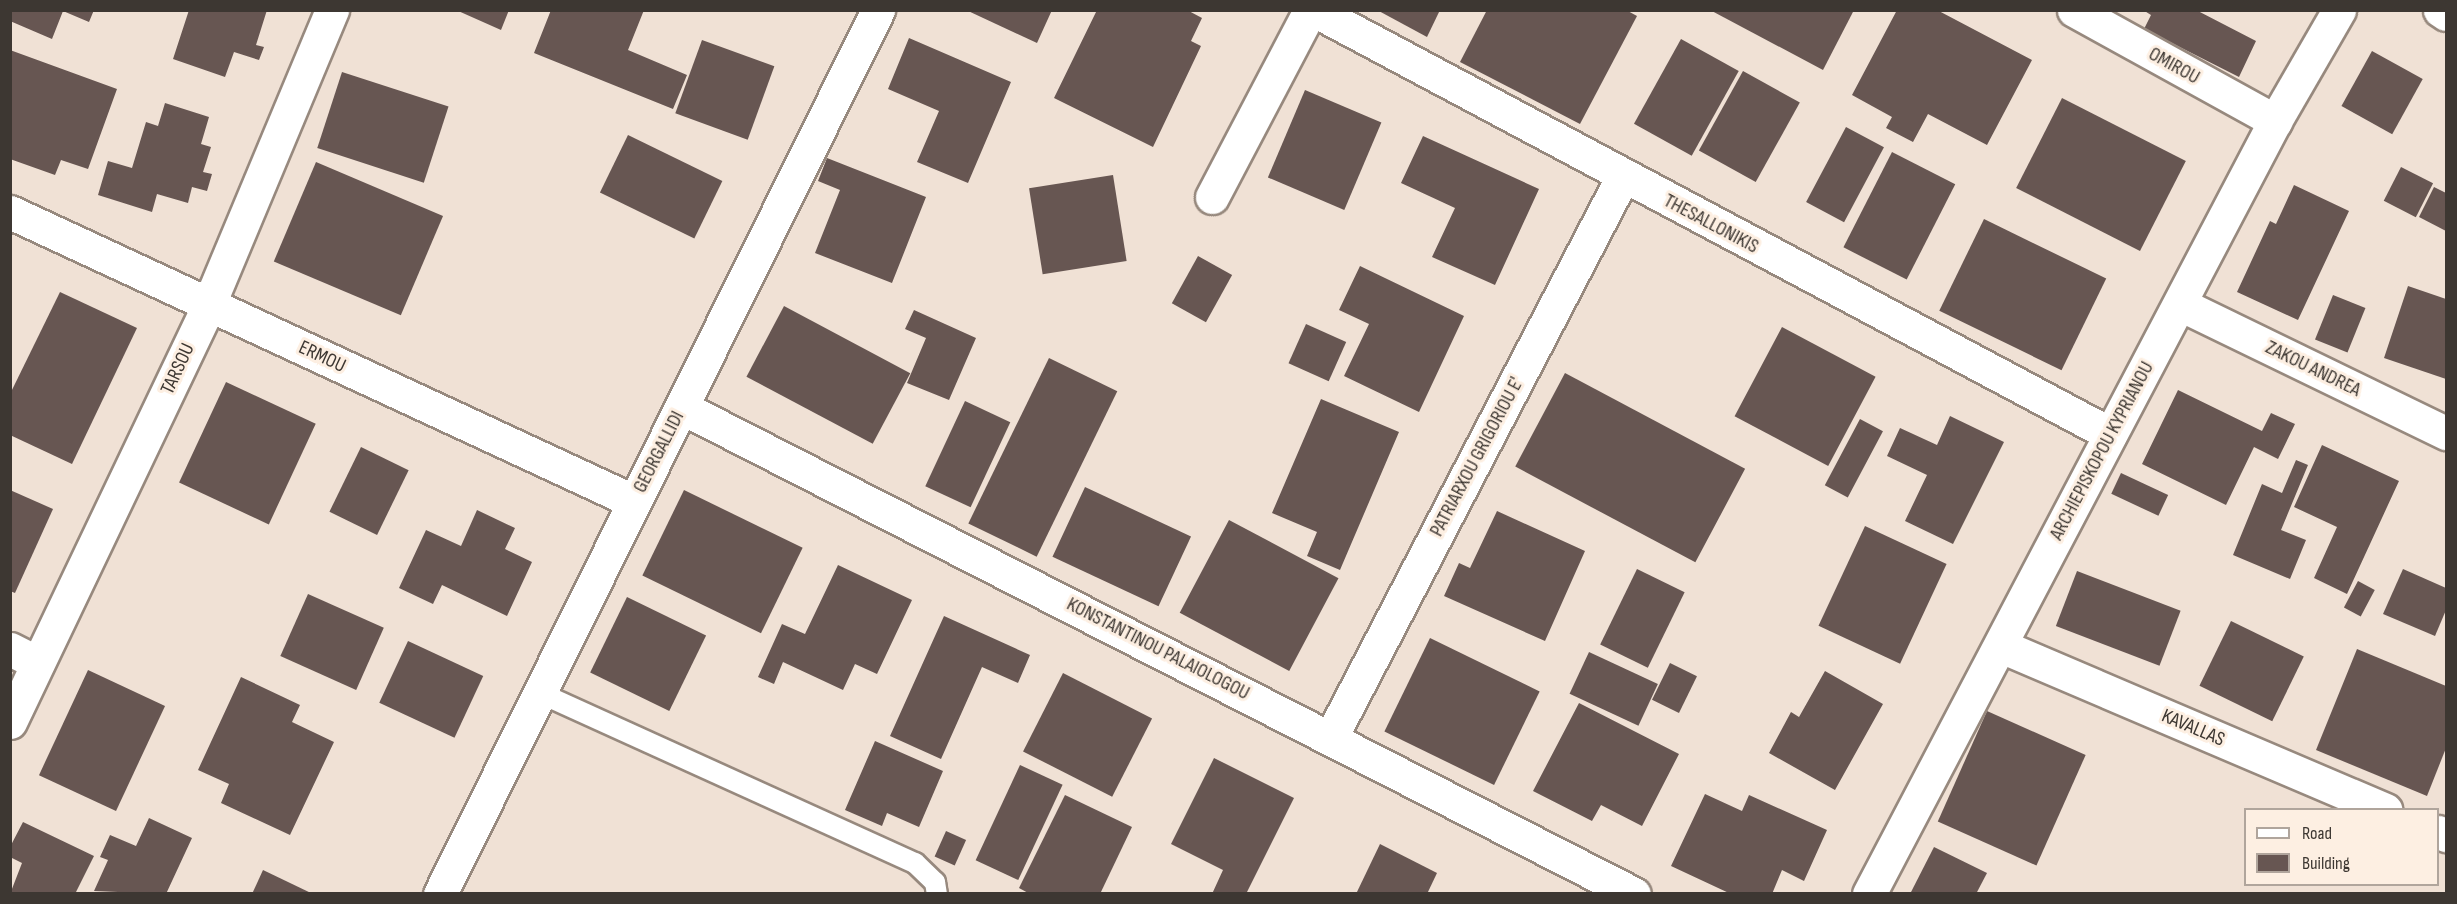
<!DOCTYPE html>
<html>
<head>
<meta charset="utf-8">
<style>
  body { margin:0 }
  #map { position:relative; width:2457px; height:904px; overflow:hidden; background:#f0e1d5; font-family:"Sofia Sans Condensed",sans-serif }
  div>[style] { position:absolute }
  .building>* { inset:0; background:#675652; transform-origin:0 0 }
  .roads { filter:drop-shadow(2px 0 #97897e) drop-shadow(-2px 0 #97897e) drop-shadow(0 2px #97897e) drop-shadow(0 -2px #97897e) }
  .lane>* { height:20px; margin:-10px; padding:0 10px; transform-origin:10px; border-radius:10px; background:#fff }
  .street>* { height:33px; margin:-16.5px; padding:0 16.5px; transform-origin:16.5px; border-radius:16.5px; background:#fff }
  span { translate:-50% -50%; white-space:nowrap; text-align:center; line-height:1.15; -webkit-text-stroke:6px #fdefe2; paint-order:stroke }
  .street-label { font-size:20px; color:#3d3732 }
  .frame { position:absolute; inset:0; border:12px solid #3d3732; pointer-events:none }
  .legend { position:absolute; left:2244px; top:808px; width:195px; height:78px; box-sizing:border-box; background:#fdefe2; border:2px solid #b0a59c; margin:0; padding:8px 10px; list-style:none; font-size:18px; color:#3d3732 }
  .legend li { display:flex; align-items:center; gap:12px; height:30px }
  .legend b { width:30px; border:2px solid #b0a59c }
</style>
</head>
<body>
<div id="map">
  <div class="building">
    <div style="clip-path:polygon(10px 10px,94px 10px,89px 22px,63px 11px,52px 39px,10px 21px)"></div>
    <div style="clip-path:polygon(189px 10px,267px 10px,256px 45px,264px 47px,259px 60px,234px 52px,225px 77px,173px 59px)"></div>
    <div style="clip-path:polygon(456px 10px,509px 10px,501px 30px)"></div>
    <div style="clip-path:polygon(551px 10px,644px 10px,628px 50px,687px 75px,673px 109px,534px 53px)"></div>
    <div style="clip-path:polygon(966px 10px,1052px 10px,1037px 43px)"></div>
    <div style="clip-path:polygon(1097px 10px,1187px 10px,1202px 18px,1191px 41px,1201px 46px,1153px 147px,1054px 98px)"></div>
    <div style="clip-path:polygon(1377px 10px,1440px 10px,1427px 37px)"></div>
    <div style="clip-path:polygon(1487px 10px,1626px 10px,1637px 16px,1580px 124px,1460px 62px)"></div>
    <div style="clip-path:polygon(1710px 10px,1854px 10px,1823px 70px)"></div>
    <div style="clip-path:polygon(1897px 10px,1937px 10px,2032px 60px,1987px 145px,1928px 114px,1913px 142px,1886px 128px,1892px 117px,1852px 95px)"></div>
    <div style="clip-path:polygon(2143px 10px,2196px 10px,2256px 41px,2239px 77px,2144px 29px,2151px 15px)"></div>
    <div style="clip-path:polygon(909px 38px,1011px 82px,968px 183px,917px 162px,939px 111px,888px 89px)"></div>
    <div style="left:1681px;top:39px;width:66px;height:97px;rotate:29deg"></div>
    <div style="left:702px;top:40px;width:77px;height:78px;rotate:20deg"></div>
    <div style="clip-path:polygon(10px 50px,117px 89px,88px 169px,61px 160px,55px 175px,10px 159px)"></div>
    <div style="left:2372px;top:51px;width:58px;height:63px;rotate:29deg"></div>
    <div style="left:1743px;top:71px;width:65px;height:91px;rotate:29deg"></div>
    <div style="left:342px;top:72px;width:112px;height:80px;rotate:18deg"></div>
    <div style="left:1305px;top:90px;width:83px;height:95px;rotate:23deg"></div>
    <div style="left:2062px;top:98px;width:139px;height:101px;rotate:27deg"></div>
    <div style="clip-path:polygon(165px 103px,209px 117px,201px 144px,211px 147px,203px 172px,212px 174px,207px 191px,192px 187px,188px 203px,157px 194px,152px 212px,98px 195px,108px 161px,132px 168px,146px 122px,158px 126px)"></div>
    <div style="left:1846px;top:127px;width:43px;height:85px;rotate:28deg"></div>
    <div style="left:628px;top:135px;width:105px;height:64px;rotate:26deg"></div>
    <div style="clip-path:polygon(1423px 136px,1539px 189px,1495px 285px,1432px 257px,1455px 208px,1401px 183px)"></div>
    <div style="left:1892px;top:152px;width:71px;height:107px;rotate:27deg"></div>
    <div style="clip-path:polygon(827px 158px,926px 197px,892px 283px,815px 253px,840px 190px,818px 181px)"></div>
    <div style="left:316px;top:162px;width:138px;height:108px;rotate:23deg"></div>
    <div style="left:2401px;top:167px;width:36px;height:38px;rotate:27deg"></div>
    <div style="left:1113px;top:175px;width:87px;height:85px;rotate:81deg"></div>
    <div style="clip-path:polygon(2294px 185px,2349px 211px,2298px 320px,2237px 292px,2270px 221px,2276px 224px)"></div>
    <div style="clip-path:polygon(2434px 187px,2446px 193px,2446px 231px,2419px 217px)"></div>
    <div style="left:1984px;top:219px;width:136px;height:102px;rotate:26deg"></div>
    <div style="left:1198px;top:256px;width:39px;height:54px;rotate:29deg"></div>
    <div style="clip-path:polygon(1360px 266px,1464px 316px,1419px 412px,1344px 376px,1369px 324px,1339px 310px)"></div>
    <div style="clip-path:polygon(2408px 286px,2446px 299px,2446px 379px,2384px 358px)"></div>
    <div style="clip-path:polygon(60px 292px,137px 328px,72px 464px,10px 435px,10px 394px)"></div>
    <div style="left:2333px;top:295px;width:35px;height:48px;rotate:22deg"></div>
    <div style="left:784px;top:306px;width:143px;height:80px;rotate:28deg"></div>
    <div style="clip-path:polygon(914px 310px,976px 338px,949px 400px,907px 383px,926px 338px,905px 329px)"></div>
    <div style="left:1306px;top:324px;width:44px;height:43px;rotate:24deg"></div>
    <div style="left:1782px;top:327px;width:106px;height:101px;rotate:28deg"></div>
    <div style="left:1049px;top:358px;width:76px;height:184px;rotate:26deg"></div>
    <div style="left:1565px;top:373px;width:204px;height:106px;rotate:28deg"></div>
    <div style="left:226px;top:382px;width:99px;height:111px;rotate:25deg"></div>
    <div style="clip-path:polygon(2178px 390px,2262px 431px,2271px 413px,2295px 424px,2278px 459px,2254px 447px,2226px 505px,2142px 464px)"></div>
    <div style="clip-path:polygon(1321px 399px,1399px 432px,1340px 570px,1307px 556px,1317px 532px,1272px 513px)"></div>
    <div style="left:965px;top:401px;width:50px;height:94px;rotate:25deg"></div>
    <div style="clip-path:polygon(1950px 416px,2004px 442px,1953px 544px,1905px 521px,1927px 475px,1887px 456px,1900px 428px,1937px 445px)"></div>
    <div style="left:1860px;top:419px;width:26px;height:75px;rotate:28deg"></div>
    <div style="clip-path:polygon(2322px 445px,2399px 481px,2347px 594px,2314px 578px,2337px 527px,2294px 507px)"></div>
    <div style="left:361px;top:447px;width:53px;height:72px;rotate:26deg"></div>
    <div style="clip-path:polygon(2296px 460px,2308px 465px,2281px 530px,2306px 540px,2290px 579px,2233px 555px,2262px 484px,2282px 493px)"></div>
    <div style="left:2121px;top:473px;width:52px;height:23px;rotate:25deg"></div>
    <div style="left:1085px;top:487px;width:117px;height:77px;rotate:25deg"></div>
    <div style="clip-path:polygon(10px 490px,53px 509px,15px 593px,10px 591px)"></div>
    <div style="left:684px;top:490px;width:132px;height:95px;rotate:26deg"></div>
    <div style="clip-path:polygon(477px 510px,515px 528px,505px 549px,532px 562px,507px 616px,442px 585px,433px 604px,399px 588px,426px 530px,461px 546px)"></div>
    <div style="clip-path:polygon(1497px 511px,1585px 551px,1545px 641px,1444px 596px,1459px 563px,1470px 568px)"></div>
    <div style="left:1229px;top:520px;width:124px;height:105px;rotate:28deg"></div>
    <div style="left:1865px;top:526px;width:90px;height:110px;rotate:25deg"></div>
    <div style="clip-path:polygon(838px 565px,912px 600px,877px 674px,855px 664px,843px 690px,783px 662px,774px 684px,758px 677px,782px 624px,805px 634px)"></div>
    <div style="left:1637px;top:569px;width:53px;height:84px;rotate:26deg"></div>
    <div style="clip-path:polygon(2403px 569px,2446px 588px,2446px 610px,2435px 636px,2383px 614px)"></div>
    <div style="left:2077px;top:571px;width:111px;height:59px;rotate:21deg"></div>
    <div style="left:2358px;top:581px;width:19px;height:30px;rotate:28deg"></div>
    <div style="left:308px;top:594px;width:83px;height:68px;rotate:24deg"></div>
    <div style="left:627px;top:597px;width:88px;height:84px;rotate:26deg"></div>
    <div style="clip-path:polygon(944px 616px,1030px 655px,1018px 683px,982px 667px,941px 759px,890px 736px)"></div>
    <div style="left:2231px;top:621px;width:81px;height:72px;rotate:26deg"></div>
    <div style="left:1430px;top:638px;width:122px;height:104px;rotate:26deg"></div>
    <div style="left:408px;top:641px;width:83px;height:68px;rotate:25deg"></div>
    <div style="clip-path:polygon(2357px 649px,2446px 686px,2446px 748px,2427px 796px,2316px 750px)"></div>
    <div style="left:1589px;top:652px;width:76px;height:46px;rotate:25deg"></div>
    <div style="left:1670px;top:663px;width:30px;height:41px;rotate:26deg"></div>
    <div style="left:88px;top:670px;width:85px;height:116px;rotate:25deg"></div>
    <div style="clip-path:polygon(1825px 671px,1883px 704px,1835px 790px,1769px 753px,1791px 712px,1799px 717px)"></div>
    <div style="left:1063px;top:673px;width:100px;height:88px;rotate:27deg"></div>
    <div style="clip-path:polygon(241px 677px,300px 705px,292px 722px,334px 742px,290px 835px,221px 803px,229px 784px,198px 770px)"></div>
    <div style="clip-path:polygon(1579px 703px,1679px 754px,1642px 826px,1601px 805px,1592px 821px,1533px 791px)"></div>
    <div style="left:1987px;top:711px;width:108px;height:121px;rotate:24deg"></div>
    <div style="clip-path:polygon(875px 741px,943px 771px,919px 827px,887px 813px,882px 826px,845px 810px)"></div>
    <div style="clip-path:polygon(1214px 758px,1294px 798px,1246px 894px,1212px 894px,1223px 870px,1171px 844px)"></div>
    <div style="left:1020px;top:765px;width:47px;height:105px;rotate:25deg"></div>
    <div style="clip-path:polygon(1705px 794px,1742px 811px,1749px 795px,1827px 830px,1804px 881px,1782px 870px,1772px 894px,1731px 894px,1671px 866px)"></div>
    <div style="clip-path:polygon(1065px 795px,1132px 827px,1100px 894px,1030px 894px,1019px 888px)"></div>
    <div style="clip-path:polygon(149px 818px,192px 838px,166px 894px,94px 891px,108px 860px,100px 857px,110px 835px,136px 846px)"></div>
    <div style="clip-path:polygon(23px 822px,94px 856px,75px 894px,10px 894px,22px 863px,10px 857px,10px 847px)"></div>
    <div style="left:946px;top:831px;width:22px;height:28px;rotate:24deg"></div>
    <div style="clip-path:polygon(1380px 844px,1437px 873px,1427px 894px,1356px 894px)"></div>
    <div style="clip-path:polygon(1934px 847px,1987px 873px,1976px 894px,1910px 894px)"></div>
    <div style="clip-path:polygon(263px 870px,313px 894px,252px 894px)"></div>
  </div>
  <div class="roads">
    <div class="lane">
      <div style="left:540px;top:693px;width:412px;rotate:24.4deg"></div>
      <div style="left:915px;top:863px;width:28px;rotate:44deg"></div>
      <div style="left:935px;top:882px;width:12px;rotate:81deg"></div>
    </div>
    <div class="street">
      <div style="left:1314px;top:10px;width:902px;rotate:28.04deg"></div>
      <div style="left:2074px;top:10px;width:230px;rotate:28.9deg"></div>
      <div style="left:2440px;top:10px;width:7px;rotate:34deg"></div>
      <div style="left:1212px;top:197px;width:211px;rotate:-62.3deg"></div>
      <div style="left:10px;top:212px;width:687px;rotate:24.89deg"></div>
      <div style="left:2180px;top:304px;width:296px;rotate:25.9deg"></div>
      <div style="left:681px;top:407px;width:1070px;rotate:27.07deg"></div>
      <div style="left:2001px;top:646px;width:418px;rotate:23.1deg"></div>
      <div style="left:10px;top:649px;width:31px;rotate:27deg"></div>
      <div style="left:10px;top:722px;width:463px;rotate:-64.5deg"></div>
      <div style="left:209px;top:304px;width:319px;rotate:-67.3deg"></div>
      <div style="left:1331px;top:737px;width:630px;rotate:-62.5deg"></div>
      <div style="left:2438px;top:832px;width:9px;rotate:21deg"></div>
      <div style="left:440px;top:894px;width:987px;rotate:-63.64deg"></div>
      <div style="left:1869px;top:894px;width:873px;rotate:-62.29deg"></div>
      <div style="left:2275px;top:121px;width:128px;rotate:-60deg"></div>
    </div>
  </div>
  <div class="street-label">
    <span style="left:2174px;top:66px;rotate:29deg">OMIROU</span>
    <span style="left:1711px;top:224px;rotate:28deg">THESALLONIKIS</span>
    <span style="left:322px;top:357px;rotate:25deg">ERMOU</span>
    <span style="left:178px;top:369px;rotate:-65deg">TARSOU</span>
    <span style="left:2313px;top:369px;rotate:26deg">ZAKOU ANDREA</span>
    <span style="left:2102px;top:451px;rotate:-62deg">ARCHIEPISKOPOU KYPRIANOU</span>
    <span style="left:659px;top:452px;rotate:-63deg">GEORGALLIDI</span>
    <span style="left:1477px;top:457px;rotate:-62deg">PATRIARXOU GRIGORIOU E'</span>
    <span style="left:1158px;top:649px;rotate:27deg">KONSTANTINOU PALAIOLOGOU</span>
    <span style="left:2193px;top:728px;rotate:23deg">KAVALLAS</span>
  </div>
  <div class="frame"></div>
  <ul class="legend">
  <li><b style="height:8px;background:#fff"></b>Road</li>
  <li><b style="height:16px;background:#675652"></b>Building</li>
  </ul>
</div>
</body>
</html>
